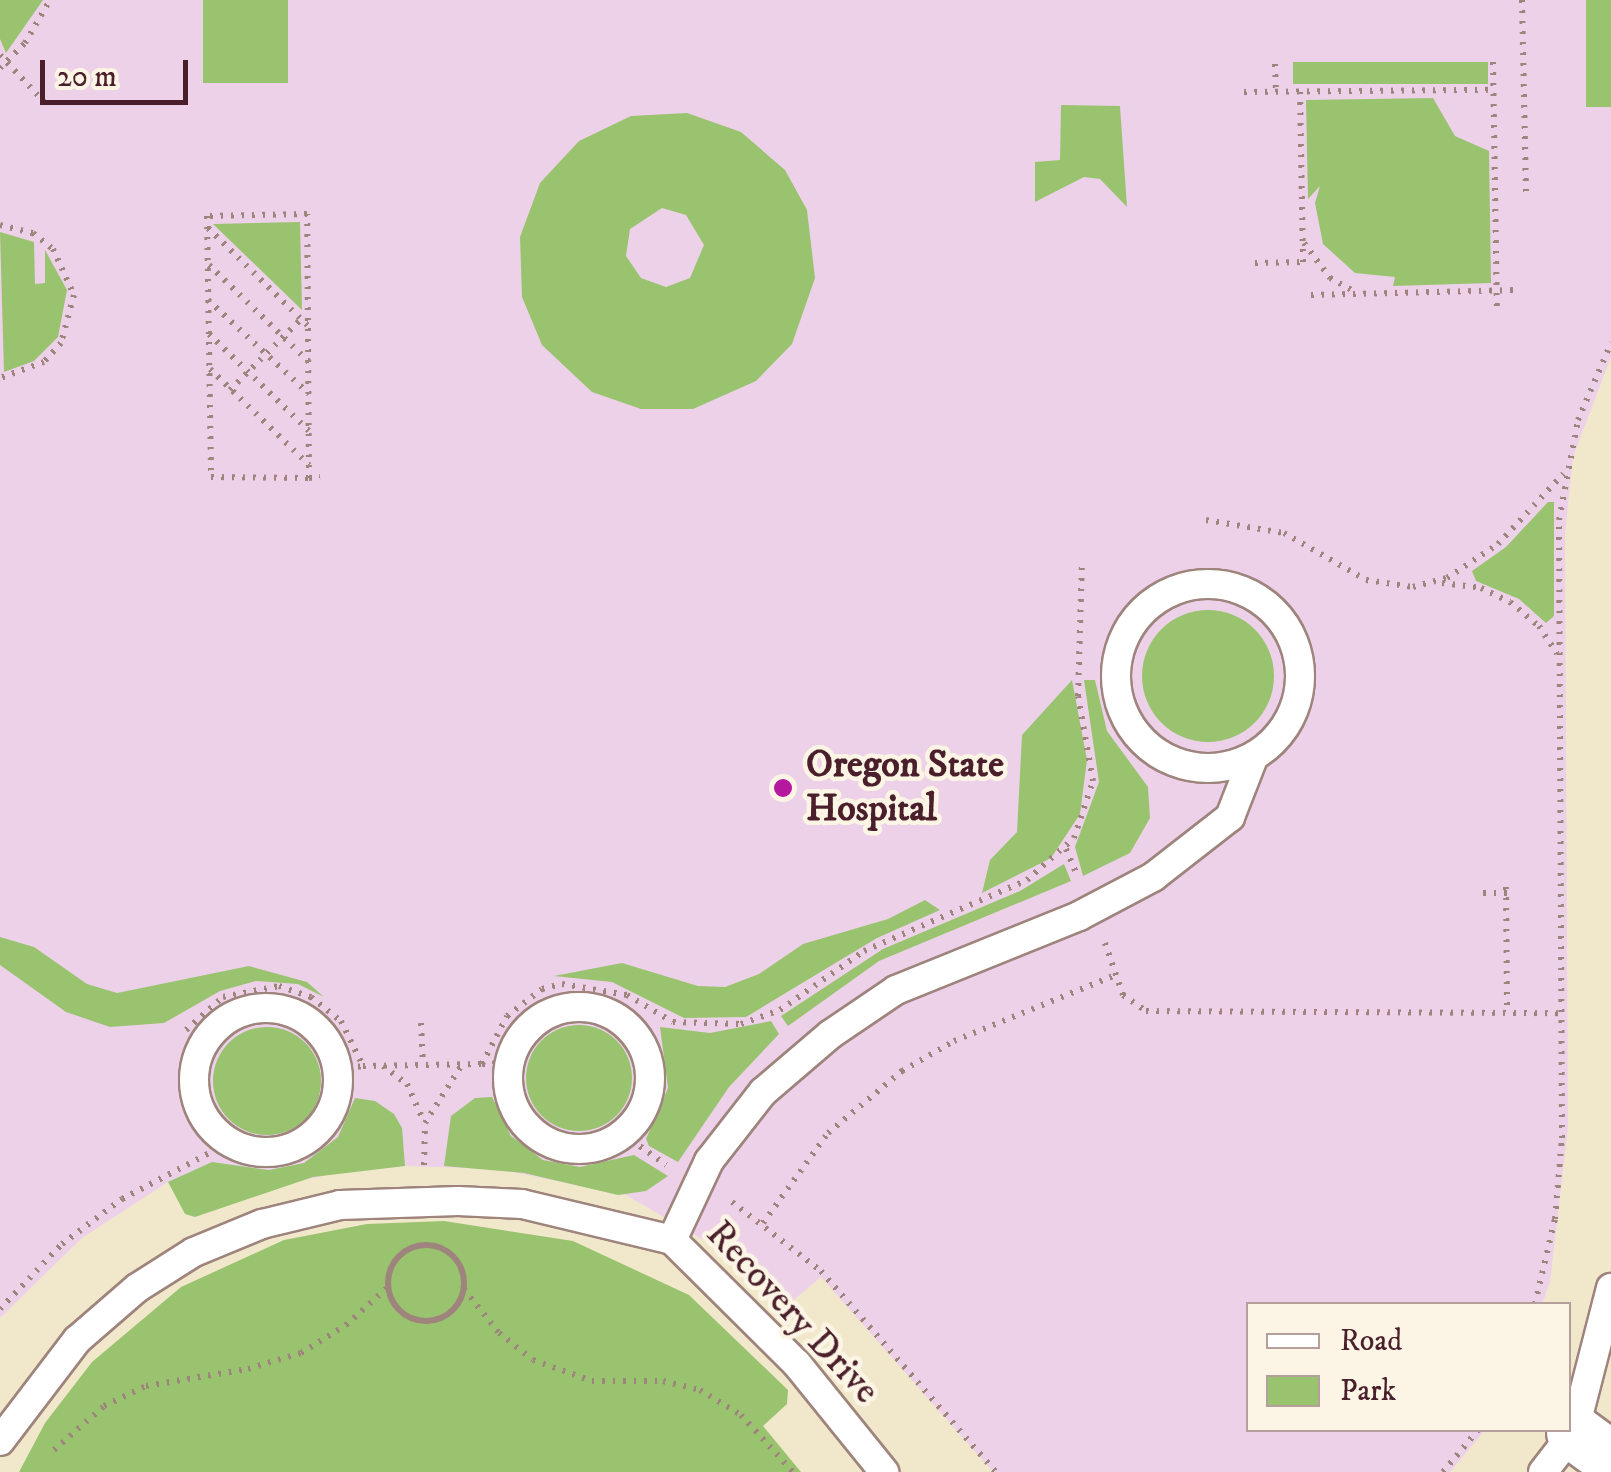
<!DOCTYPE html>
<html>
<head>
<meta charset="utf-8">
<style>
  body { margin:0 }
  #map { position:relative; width:1611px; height:1472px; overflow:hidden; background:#f1e8cc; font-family:"IM FELL DW Pica",serif }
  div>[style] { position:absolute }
  .built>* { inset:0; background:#edd1e9 }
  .green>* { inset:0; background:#9ac36f; transform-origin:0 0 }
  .round { border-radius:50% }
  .path>* { height:6px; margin-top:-3px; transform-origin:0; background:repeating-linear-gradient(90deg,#9e847c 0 2.5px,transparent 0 10.5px) }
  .path>.ring { margin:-3px; padding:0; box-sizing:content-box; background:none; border:6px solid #9e847c; border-radius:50% }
  .roads { filter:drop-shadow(2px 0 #9e847c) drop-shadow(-2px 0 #9e847c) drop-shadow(0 2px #9e847c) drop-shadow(0 -2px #9e847c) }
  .lane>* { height:28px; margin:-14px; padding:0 14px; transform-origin:14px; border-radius:14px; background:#fff }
  .lane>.ring { margin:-14px; padding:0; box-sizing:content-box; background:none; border:28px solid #fff; border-radius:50% }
  .street>* { height:55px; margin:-27.5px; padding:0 27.5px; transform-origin:27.5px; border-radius:27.5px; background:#fff }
  .dots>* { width:28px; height:28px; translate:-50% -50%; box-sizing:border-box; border:5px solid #fcf5e5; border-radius:50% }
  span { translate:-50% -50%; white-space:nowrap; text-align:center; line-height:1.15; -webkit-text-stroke:9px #fcf5e5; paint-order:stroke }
  .poi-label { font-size:38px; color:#4a1f2b; font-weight:700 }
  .left { translate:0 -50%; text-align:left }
  .street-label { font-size:38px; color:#4a1f2b }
  .legend { position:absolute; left:1246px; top:1302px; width:325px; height:130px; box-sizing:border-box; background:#fcf5e5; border:2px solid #b59f9b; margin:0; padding:12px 18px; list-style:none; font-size:30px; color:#4a1f2b }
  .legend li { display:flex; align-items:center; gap:20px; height:50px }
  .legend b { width:50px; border:2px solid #b59f9b }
  .scale { position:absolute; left:40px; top:60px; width:148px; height:45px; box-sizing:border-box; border:5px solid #4a1f2b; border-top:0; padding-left:12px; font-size:30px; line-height:35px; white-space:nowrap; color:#4a1f2b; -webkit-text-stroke:8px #fcf5e5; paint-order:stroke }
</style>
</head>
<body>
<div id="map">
  <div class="built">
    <div style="clip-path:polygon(0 0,1611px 0,1611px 357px,1573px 457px,1565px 534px,1568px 1127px,1550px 1282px,1542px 1304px,1248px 1304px,1248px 1430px,1485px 1430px,1450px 1472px,993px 1472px,821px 1277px,789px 1304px,736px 1259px,626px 1195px,498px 1169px,405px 1166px,332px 1174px,271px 1187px,193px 1217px,168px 1182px,82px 1238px,0 1318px)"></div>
  </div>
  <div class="green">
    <div style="clip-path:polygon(0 0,43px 0,6px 53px,0 39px)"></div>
    <div style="left:203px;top:0;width:85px;height:83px"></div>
    <div style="left:1586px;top:0;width:25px;height:107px"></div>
    <div style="left:1488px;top:62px;width:22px;height:195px;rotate:90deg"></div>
    <div style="clip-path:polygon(1433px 98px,1455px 136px,1489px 151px,1491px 283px,1393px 286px,1395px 277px,1355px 273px,1323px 244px,1315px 203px,1320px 186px,1308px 199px,1306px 100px)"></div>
    <div style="clip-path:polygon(1061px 105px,1120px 106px,1127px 207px,1100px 179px,1084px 177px,1035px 202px,1035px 162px,1060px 160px)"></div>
    <div style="clip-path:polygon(evenodd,687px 113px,741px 132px,785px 170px,807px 210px,815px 278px,792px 344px,756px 381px,693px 409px,641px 409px,592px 392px,542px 345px,522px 297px,520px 237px,540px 183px,579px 141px,631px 116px,687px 113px,662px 208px,686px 215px,704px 245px,690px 278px,666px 287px,641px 278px,626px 256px,630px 229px,662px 208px)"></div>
    <div style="clip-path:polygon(300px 222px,302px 310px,213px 224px)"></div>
    <div style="clip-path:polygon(0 232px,34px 242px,35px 284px,45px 283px,45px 250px,67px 290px,58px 337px,34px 361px,4px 372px)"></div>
    <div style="clip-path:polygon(1548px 502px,1554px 502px,1554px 616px,1546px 623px,1519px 599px,1476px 581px,1472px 571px,1506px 547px)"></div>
    <div class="round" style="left:1142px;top:610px;width:132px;height:132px"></div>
    <div style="clip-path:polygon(1072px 680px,1087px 760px,1080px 814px,1051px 858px,982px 893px,990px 860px,1017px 832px,1022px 735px)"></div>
    <div style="clip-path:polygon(1084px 680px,1095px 680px,1107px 731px,1148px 787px,1150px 818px,1130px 853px,1083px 876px,1075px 847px,1099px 782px)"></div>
    <div style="clip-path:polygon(1064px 864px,1071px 881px,879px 961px,788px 1026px,781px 1016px,883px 949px,1020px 891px)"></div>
    <div style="clip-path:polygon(925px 900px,940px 910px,877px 938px,746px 1017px,684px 1018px,612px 982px,554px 976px,622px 963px,698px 986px,725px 987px,759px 974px,803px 944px,888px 919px)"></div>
    <div style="clip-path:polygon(0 937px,34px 947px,87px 984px,117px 993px,249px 966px,307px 982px,324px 997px,298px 984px,256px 981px,220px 991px,164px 1023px,110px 1027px,66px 1012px,0 965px)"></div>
    <div style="clip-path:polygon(771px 1021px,779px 1034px,729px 1087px,678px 1162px,649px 1146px,646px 1139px,668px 1088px,660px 1027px,710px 1033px)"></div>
    <div class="round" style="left:526px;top:1025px;width:106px;height:106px"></div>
    <div class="round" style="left:213px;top:1027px;width:108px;height:108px"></div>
    <div style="clip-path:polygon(492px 1097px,511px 1136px,543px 1160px,580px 1167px,634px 1155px,668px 1176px,646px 1191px,618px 1195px,524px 1173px,444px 1166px,451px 1116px,475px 1098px)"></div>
    <div style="clip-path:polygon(355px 1098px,375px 1101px,394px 1114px,402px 1128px,405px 1166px,313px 1177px,195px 1217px,185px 1214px,168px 1182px,212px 1162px,269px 1170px,304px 1163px,338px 1137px)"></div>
    <div style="clip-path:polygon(444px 1221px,573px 1241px,689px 1295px,788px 1390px,787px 1404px,763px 1426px,801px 1472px,19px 1472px,45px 1423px,92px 1362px,181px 1287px,284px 1240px,367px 1224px)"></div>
  </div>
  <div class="path">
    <div style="left:1522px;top:0;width:199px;rotate:88.8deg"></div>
    <div style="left:0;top:55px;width:69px;rotate:46.8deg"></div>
    <div style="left:1493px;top:62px;width:246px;rotate:89.1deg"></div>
    <div style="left:1275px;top:64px;width:28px;rotate:88deg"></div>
    <div style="left:0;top:68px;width:35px;rotate:-45deg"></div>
    <div style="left:25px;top:43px;width:50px;rotate:-59.8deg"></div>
    <div style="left:1244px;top:92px;width:249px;rotate:-0.5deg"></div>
    <div style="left:0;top:225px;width:34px;rotate:14deg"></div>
    <div style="left:33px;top:233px;width:26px;rotate:39deg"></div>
    <div style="left:53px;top:249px;width:51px;rotate:65.5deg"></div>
    <div style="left:74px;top:295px;width:50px;rotate:105.2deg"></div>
    <div style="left:61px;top:343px;width:25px;rotate:132deg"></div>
    <div style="left:44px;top:362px;width:47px;rotate:160deg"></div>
    <div style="left:208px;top:228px;width:140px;rotate:44.4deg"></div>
    <div style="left:1304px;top:243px;width:44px;rotate:53.4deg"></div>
    <div style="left:1330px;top:278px;width:29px;rotate:29deg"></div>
    <div style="left:1255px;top:263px;width:48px;rotate:-1.2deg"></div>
    <div style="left:1303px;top:262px;width:170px;rotate:-91deg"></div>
    <div style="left:209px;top:265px;width:139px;rotate:44.1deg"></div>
    <div style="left:1311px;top:295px;width:205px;rotate:-1.4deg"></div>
    <div style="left:208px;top:300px;width:138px;rotate:42.9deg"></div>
    <div style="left:209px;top:334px;width:139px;rotate:44.1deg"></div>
    <div style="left:210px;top:369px;width:138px;rotate:44.1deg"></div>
    <div style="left:230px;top:390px;width:105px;rotate:-45deg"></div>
    <div style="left:309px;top:478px;width:264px;rotate:-90.4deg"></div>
    <div style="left:307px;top:214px;width:100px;rotate:178.9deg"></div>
    <div style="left:207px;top:216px;width:261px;rotate:89.1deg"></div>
    <div style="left:211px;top:477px;width:98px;rotate:0.6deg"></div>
    <div style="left:309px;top:478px;width:11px;rotate:-5deg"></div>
    <div style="left:1206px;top:520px;width:79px;rotate:9.5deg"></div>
    <div style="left:1284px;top:533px;width:95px;rotate:29.8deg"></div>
    <div style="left:1366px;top:580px;width:48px;rotate:8.5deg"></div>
    <div style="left:1413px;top:587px;width:35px;rotate:-15deg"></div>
    <div style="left:1447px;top:578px;width:61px;rotate:-33.7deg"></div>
    <div style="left:1498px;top:544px;width:96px;rotate:-47.1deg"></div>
    <div style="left:1442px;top:583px;width:39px;rotate:7deg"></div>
    <div style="left:1481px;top:588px;width:32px;rotate:26deg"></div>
    <div style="left:1510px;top:602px;width:38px;rotate:40deg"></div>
    <div style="left:1539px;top:626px;width:33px;rotate:57deg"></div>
    <div style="left:1066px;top:849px;width:30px;rotate:67deg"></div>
    <div style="left:1506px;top:887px;width:126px;rotate:89.5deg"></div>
    <div style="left:1483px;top:893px;width:24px"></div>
    <div style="left:1105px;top:943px;width:55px;rotate:70.9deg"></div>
    <div style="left:1123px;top:995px;width:28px;rotate:35deg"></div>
    <div style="left:1146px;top:1011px;width:415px;rotate:0.3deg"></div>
    <div style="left:421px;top:1023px;width:42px;rotate:87.3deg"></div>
    <div style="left:186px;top:1030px;width:50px;rotate:-41.7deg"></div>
    <div style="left:223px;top:997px;width:57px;rotate:-11.1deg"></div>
    <div style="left:279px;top:986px;width:34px;rotate:19deg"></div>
    <div style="left:311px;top:997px;width:38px;rotate:39deg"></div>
    <div style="left:341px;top:1021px;width:50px;rotate:63.9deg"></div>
    <div style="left:363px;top:1066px;width:119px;rotate:-1deg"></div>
    <div style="left:482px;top:1064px;width:54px;rotate:-62.5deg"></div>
    <div style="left:507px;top:1016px;width:44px;rotate:-37.6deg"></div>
    <div style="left:542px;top:989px;width:21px;rotate:-14deg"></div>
    <div style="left:562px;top:984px;width:66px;rotate:9.6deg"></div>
    <div style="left:627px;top:995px;width:53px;rotate:30.4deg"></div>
    <div style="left:673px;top:1022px;width:68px;rotate:1.7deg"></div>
    <div style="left:741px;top:1024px;width:41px;rotate:-19.7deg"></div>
    <div style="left:780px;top:1010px;width:103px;rotate:-35.1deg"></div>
    <div style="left:864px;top:951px;width:178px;rotate:-23.5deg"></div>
    <div style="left:1027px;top:880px;width:63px;rotate:-41.8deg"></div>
    <div style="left:1074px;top:838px;width:60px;rotate:-71.6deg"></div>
    <div style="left:1093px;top:781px;width:86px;rotate:-100deg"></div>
    <div style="left:1078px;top:696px;width:136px;rotate:-88.3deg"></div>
    <div style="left:482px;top:1064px;width:28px;rotate:-2deg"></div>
    <div style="left:383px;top:1066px;width:30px;rotate:37deg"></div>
    <div style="left:407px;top:1084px;width:42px;rotate:65.9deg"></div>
    <div style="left:337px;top:1068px;width:26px;rotate:-4deg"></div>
    <div style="left:623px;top:1134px;width:53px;rotate:35.8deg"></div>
    <div style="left:424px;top:1165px;width:42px;rotate:-88.6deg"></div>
    <div style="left:425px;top:1123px;width:67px;rotate:-57.7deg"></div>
    <div style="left:732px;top:1202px;width:113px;rotate:37.8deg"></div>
    <div style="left:821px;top:1271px;width:267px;rotate:49deg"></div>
    <div style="left:763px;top:1223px;width:111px;rotate:-54.2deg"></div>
    <div style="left:828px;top:1133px;width:97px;rotate:-40deg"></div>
    <div style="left:902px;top:1071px;width:60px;rotate:-30deg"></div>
    <div style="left:954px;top:1041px;width:175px;rotate:-22.2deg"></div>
    <div class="ring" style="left:388px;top:1245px;width:70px;height:70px"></div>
    <div style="left:464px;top:1289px;width:56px;rotate:51.5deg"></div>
    <div style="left:499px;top:1333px;width:43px;rotate:38.5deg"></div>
    <div style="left:533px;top:1360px;width:63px;rotate:19.6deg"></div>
    <div style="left:592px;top:1381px;width:71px"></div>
    <div style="left:663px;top:1381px;width:38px;rotate:14deg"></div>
    <div style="left:700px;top:1390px;width:48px;rotate:31.4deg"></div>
    <div style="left:741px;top:1415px;width:77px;rotate:47.6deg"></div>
    <div style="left:1535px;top:1304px;width:87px;rotate:-76.8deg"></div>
    <div style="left:1555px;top:1219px;width:81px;rotate:-85.1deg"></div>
    <div style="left:1562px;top:1138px;width:618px;rotate:-90.28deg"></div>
    <div style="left:1559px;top:520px;width:102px;rotate:-79.2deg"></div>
    <div style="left:1578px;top:420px;width:84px;rotate:-66.8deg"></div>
    <div style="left:0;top:1309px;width:90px;rotate:-46.4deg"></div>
    <div style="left:62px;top:1244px;width:75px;rotate:-36.9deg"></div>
    <div style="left:122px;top:1199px;width:122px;rotate:-27.8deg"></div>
    <div style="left:54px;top:1450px;width:67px;rotate:-41.3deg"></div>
    <div style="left:104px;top:1406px;width:47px;rotate:-25.5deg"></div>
    <div style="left:146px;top:1386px;width:103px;rotate:-9.5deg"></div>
    <div style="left:248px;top:1369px;width:55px;rotate:-16.8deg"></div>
    <div style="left:301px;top:1353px;width:53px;rotate:-31.9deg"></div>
    <div style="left:346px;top:1325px;width:55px;rotate:-42.1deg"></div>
    <div style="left:1443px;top:1472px;width:55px;rotate:-50.2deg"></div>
  </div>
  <div class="roads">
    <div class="lane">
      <div class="ring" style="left:1116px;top:584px;width:156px;height:156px"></div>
      <div class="ring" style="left:508px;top:1007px;width:114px;height:114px"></div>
      <div class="ring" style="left:194px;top:1008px;width:116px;height:116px"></div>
      <div style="left:672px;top:1240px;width:87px;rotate:-64.9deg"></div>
      <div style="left:709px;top:1161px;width:88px;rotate:-52deg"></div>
      <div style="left:763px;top:1092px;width:89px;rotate:-40.5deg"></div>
      <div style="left:831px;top:1034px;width:78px;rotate:-34.1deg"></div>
      <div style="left:896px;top:990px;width:197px;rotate:-22deg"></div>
      <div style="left:1079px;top:916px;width:84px;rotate:-27.8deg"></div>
      <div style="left:1153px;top:877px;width:98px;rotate:-37.9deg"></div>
      <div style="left:1230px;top:817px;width:63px;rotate:-68.7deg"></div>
      <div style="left:0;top:1441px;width:127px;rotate:-52.7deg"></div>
      <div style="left:77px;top:1340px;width:79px;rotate:-40.9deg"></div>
      <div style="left:137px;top:1288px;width:67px;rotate:-32.3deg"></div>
      <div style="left:194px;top:1252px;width:74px;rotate:-22.4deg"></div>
      <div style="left:262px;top:1224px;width:80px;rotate:-13.7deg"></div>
      <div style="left:340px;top:1205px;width:118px;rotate:-1.9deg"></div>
      <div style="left:458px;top:1201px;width:64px;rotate:2.7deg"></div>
      <div style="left:522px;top:1204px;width:154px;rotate:13.5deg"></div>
      <div style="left:672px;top:1240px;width:176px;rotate:44.8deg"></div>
      <div style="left:797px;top:1364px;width:139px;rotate:51.1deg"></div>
      <div style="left:1543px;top:1472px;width:51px;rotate:-52.2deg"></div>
      <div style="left:1574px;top:1432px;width:149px;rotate:-75.6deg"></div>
    </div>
    <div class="street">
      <div style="left:1574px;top:1432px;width:46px;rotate:36.1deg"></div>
    </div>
  </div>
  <div class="dots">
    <div style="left:783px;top:788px;background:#b5179e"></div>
  </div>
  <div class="poi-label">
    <span class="left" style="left:806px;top:788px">Oregon State<br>Hospital</span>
  </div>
  <div class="street-label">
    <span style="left:792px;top:1313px;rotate:47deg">Recovery Drive</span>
  </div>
  <ul class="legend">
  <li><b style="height:12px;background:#fff"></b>Road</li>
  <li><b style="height:28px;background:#9ac36f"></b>Park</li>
  </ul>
  <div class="scale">20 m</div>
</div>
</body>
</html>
